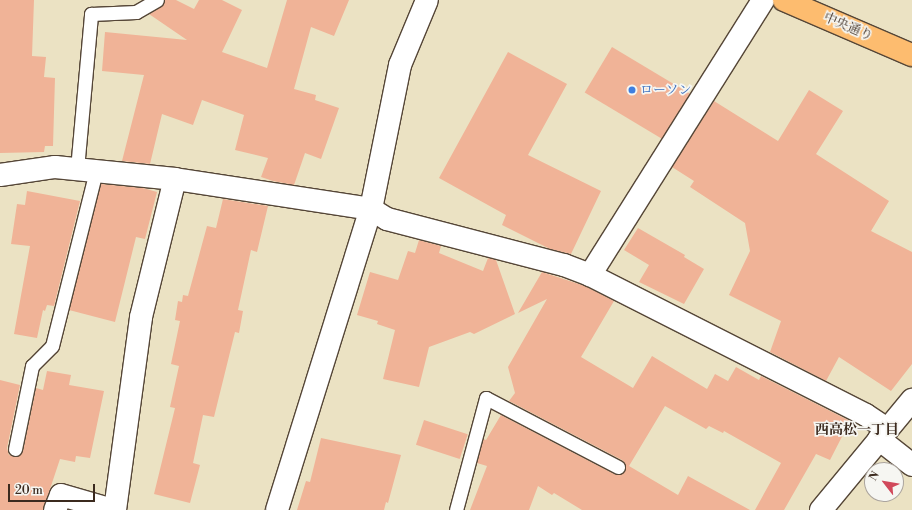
<!DOCTYPE html>
<html>
<head>
<meta charset="utf-8">
<style>
  body { margin:0 }
  #map { position:relative; width:912px; height:510px; overflow:hidden; background:#ebe2c3; font-family:"Libre Bodoni","Noto Serif JP",serif }
  div>[style] { position:absolute }
  .building>* { inset:0; background:#f0b397; transform-origin:0 0 }
  .roads { filter:drop-shadow(1px 0 #554637) drop-shadow(-1px 0 #554637) drop-shadow(0 1px #554637) drop-shadow(0 -1px #554637) }
  .lane>* { height:13px; margin:-6.5px; padding:0 6.5px; transform-origin:6.5px; border-radius:6.5px; background:#fff }
  .street>* { height:22px; margin:-11px; padding:0 11px; transform-origin:11px; border-radius:11px; background:#fff }
  .highway>* { height:22px; margin:-11px; padding:0 11px; transform-origin:11px; border-radius:11px; background:#fdbc6f }
  .dots>* { width:11px; height:11px; translate:-50% -50%; box-sizing:border-box; border:2px solid #f6f6f2; border-radius:50% }
  span { translate:-50% -50%; white-space:nowrap; text-align:center; line-height:1.15; -webkit-text-stroke:3.5px #f6f6f2; paint-order:stroke }
  .street-label { font-size:13px; color:#3b2a1e }
  .shop-label { font-size:13px; color:#366cbe }
  .left { translate:0 -50%; text-align:left }
  .neighbourhood-label { font-size:14px; color:#3b2a1e; font-weight:700 }
  .north { position:absolute; left:864px; top:462px; width:40px; height:40px; box-sizing:border-box; background:#f6f6f2; border:1px solid #aba49d; border-radius:50%; rotate:301deg; font-size:11px; font-weight:700; line-height:16px; text-align:center; color:#3b2a1e }
  .north::after { content:''; display:block; margin:auto; width:14px; height:18px; background:#d1495b; clip-path:polygon(50% 0,100% 100%,50% 72%,0 100%) }
  .scale { position:absolute; left:8px; top:484px; width:87px; height:18px; box-sizing:border-box; border:2px solid #3b2a1e; border-top:0; padding-left:5px; font-size:12px; line-height:14px; white-space:nowrap; color:#3b2a1e; -webkit-text-stroke:3px #f6f6f2; paint-order:stroke }
</style>
</head>
<body>
<div id="map">
  <div class="building">
    <div style="clip-path:polygon(0 0,34px 0,32px 56px,46px 57px,44px 77px,55px 78px,53px 146px,45px 146px,44px 152px,0 153px)"></div>
    <div style="clip-path:polygon(165px 0,176px 0,194px 9px,199px 0,222px 0,242px 10px,222px 52px,267px 68px,287px 0,349px 0,334px 36px,311px 27px,294px 89px,316px 95px,315px 100px,339px 108px,321px 159px,305px 153px,294px 185px,273px 181px,261px 177px,268px 158px,235px 150px,244px 115px,202px 100px,193px 125px,162px 114px,150px 164px,122px 161px,144px 75px,102px 71px,105px 32px,187px 40px,149px 14px,161px 7px)"></div>
    <div style="left:612px;top:47px;width:91px;height:53px;rotate:31deg"></div>
    <div style="clip-path:polygon(508px 52px,567px 84px,528px 155px,601px 191px,571px 254px,550px 249px,502px 225px,506px 215px,439px 178px)"></div>
    <div style="clip-path:polygon(809px 90px,843px 111px,816px 154px,889px 201px,871px 231px,912px 252px,912px 364px,891px 391px,839px 357px,826px 381px,770px 352px,781px 321px,729px 295px,750px 251px,745px 223px,690px 187px,694px 181px,672px 167px,714px 101px,778px 141px)"></div>
    <div style="clip-path:polygon(101px 184px,143px 188px,157px 192px,145px 239px,136px 237px,115px 322px,69px 310px)"></div>
    <div style="clip-path:polygon(27px 191px,80px 201px,54px 306px,47px 305px,45px 311px,43px 310px,37px 338px,14px 334px,30px 246px,11px 244px,17px 204px,25px 205px)"></div>
    <div style="clip-path:polygon(223px 199px,268px 206px,257px 252px,251px 250px,238px 310px,243px 311px,239px 333px,235px 332px,214px 417px,203px 415px,193px 463px,200px 465px,190px 503px,154px 494px,175px 408px,170px 407px,179px 366px,171px 364px,180px 321px,175px 320px,178px 301px,182px 302px,183px 295px,188px 296px,207px 226px,216px 228px)"></div>
    <div style="clip-path:polygon(638px 228px,685px 255px,684px 257px,704px 269px,684px 304px,639px 282px,649px 265px,624px 250px)"></div>
    <div style="clip-path:polygon(419px 240px,441px 246px,439px 253px,483px 271px,488px 258px,496px 260px,515px 314px,474px 334px,470px 332px,429px 347px,419px 387px,383px 379px,395px 330px,377px 324px,378px 321px,357px 315px,370px 272px,398px 280px,408px 251px,415px 253px)"></div>
    <div style="clip-path:polygon(542px 272px,585px 286px,614px 301px,581px 357px,633px 388px,652px 356px,707px 389px,715px 374px,728px 381px,736px 367px,759px 380px,761px 376px,850px 421px,830px 460px,816px 454px,784px 510px,755px 510px,781px 463px,724px 431px,723px 433px,709px 426px,706px 429px,665px 406px,629px 466px,678px 495px,688px 476px,750px 510px,582px 510px,554px 493px,552px 495px,538px 486px,529px 510px,470px 510px,487px 466px,477px 463px,483px 439px,486px 440px,501px 415px,614px 474px,622px 474px,625px 470px,625px 463px,622px 460px,509px 401px,515px 393px,508px 367px,547px 299px,518px 313px)"></div>
    <div style="clip-path:polygon(47px 371px,71px 375px,69px 385px,104px 391px,90px 458px,76px 456px,75px 462px,60px 459px,43px 510px,0 510px,0 380px,20px 385px,7px 448px,9px 455px,17px 457px,23px 451px,36px 388px,43px 390px)"></div>
    <div style="left:424px;top:420px;width:46px;height:26px;rotate:18deg"></div>
    <div style="clip-path:polygon(321px 438px,401px 455px,388px 503px,386px 502px,384px 510px,297px 510px,306px 481px,310px 482px)"></div>
  </div>
  <div class="roads">
    <div class="lane">
      <div style="left:77px;top:169px;width:156px;rotate:-84.8deg"></div>
      <div style="left:91px;top:14px;width:45px;rotate:-2.5deg"></div>
      <div style="left:136px;top:12px;width:24px;rotate:-30deg"></div>
      <div style="left:15px;top:449px;width:85px;rotate:-78.4deg"></div>
      <div style="left:32px;top:366px;width:28px;rotate:-45deg"></div>
      <div style="left:52px;top:346px;width:180px;rotate:-75.9deg"></div>
      <div style="left:456px;top:510px;width:116px;rotate:-75deg"></div>
      <div style="left:486px;top:398px;width:149px;rotate:27.6deg"></div>
    </div>
    <div class="street">
      <div style="left:0;top:175px;width:56px;rotate:-8.3deg"></div>
      <div style="left:55px;top:167px;width:121px;rotate:5.7deg"></div>
      <div style="left:175px;top:179px;width:198px;rotate:8.7deg"></div>
      <div style="left:371px;top:209px;width:19px;rotate:32deg"></div>
      <div style="left:387px;top:219px;width:183px;rotate:14.6deg"></div>
      <div style="left:564px;top:265px;width:28px;rotate:21deg"></div>
      <div style="left:590px;top:275px;width:309px;rotate:26.9deg"></div>
      <div style="left:866px;top:415px;width:25px;rotate:34deg"></div>
      <div style="left:590px;top:275px;width:325px;rotate:-57.8deg"></div>
      <div style="left:879px;top:439px;width:42px;rotate:38.2deg"></div>
      <div style="left:55px;top:510px;width:16px;rotate:-68deg"></div>
      <div style="left:61px;top:495px;width:54px;rotate:16.1deg"></div>
      <div style="left:115px;top:510px;width:195px;rotate:-82.3deg"></div>
      <div style="left:141px;top:317px;width:142px;rotate:-76.2deg"></div>
      <div style="left:277px;top:510px;width:315px;rotate:-72.7deg"></div>
      <div style="left:371px;top:209px;width:147px;rotate:-78.6deg"></div>
      <div style="left:400px;top:65px;width:70px;rotate:-67.4deg"></div>
      <div style="left:821px;top:510px;width:143px;rotate:-50.4deg"></div>
    </div>
    <div class="highway">
      <div style="left:784px;top:0;width:139px;rotate:23.3deg"></div>
    </div>
  </div>
  <div class="dots">
    <div style="left:632px;top:90px;background:#3f7fe0"></div>
  </div>
  <div class="street-label">
    <span style="left:848px;top:27px;rotate:23deg">中央通り</span>
  </div>
  <div class="shop-label">
    <span class="left" style="left:640px;top:90px">ローソン</span>
  </div>
  <div class="neighbourhood-label">
    <span style="left:857px;top:430px">西高松一丁目</span>
  </div>
  <div class="north">N</div>
  <div class="scale">20 m</div>
</div>
</body>
</html>
